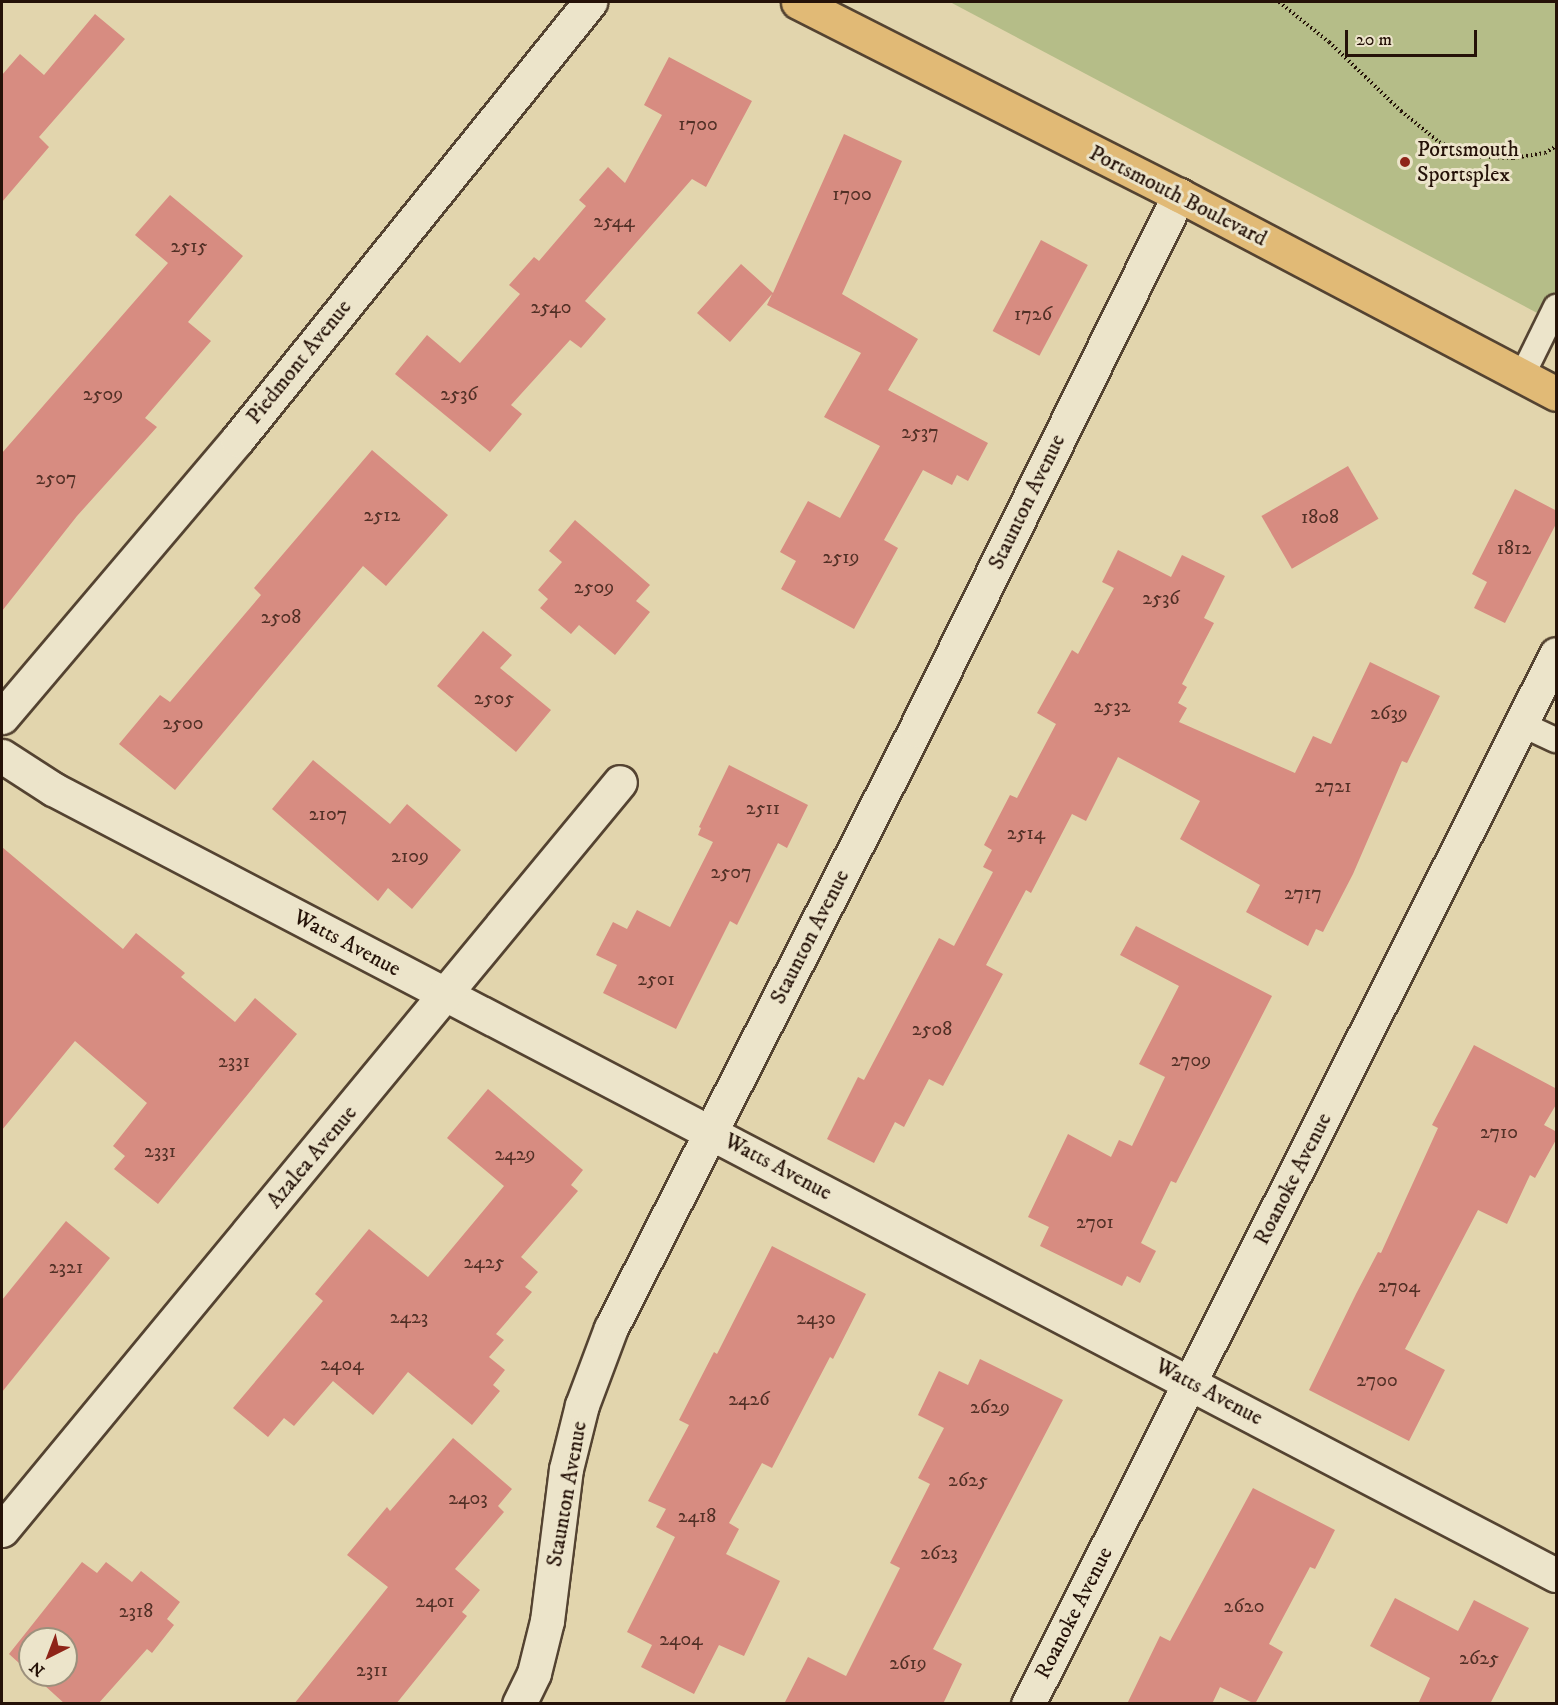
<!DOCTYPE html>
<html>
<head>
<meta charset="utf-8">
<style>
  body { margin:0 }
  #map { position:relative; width:1558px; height:1705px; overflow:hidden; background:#e2d5ad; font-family:"IM FELL DW Pica",serif }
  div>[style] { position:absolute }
  .green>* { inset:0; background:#b5bd88 }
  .building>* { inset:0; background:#d78c81; transform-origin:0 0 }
  .path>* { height:4px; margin-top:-2px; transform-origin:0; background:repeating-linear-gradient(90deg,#251208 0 1.5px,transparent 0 4.5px) }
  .roads { filter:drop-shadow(2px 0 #544331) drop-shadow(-2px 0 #544331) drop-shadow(0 2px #544331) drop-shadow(0 -2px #544331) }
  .service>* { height:24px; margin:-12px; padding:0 12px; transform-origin:12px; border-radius:12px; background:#ece4ca }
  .minor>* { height:33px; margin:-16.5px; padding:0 16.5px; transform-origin:16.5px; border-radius:16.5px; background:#ece4ca }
  .primary>* { height:33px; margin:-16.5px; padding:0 16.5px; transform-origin:16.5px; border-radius:16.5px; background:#e1ba76 }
  .dots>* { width:16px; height:16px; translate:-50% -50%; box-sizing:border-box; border:3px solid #ece4ca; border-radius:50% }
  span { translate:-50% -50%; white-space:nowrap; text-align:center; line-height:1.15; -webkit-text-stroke:6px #ece4ca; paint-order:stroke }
  .number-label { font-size:20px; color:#523026 }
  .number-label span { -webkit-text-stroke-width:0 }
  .poi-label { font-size:22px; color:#251208 }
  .left { translate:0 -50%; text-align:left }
  .street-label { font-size:22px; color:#251208 }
  .frame { position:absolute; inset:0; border:3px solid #251208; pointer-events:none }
  .north { position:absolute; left:18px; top:1627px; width:60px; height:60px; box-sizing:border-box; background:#ece4ca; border:2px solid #9c907c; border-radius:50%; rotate:222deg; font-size:16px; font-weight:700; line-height:24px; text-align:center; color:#251208 }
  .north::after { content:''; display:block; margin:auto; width:21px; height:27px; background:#8f2418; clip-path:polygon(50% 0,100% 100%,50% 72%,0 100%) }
  .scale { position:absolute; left:1345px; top:30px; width:132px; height:27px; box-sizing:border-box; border:3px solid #251208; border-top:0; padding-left:8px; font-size:18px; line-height:21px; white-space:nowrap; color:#251208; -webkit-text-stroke:4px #ece4ca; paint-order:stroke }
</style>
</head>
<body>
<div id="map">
  <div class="green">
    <div style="clip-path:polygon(950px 2px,1556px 2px,1556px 323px)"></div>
  </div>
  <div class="building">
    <div style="clip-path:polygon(95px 14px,125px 39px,39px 137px,49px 147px,2px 202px,2px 75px,20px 54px,44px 75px)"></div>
    <div style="clip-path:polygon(669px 57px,752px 101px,706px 187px,692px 179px,585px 301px,606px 319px,581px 348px,570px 340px,511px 405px,522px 414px,490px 452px,395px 374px,427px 335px,460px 363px,520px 294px,509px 285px,534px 257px,539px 261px,586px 206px,579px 200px,608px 167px,625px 183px,662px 115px,644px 105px)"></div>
    <div style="clip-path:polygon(844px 134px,902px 161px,842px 294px,918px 339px,888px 390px,988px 443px,968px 481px,957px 475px,952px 485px,923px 470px,884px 540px,898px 548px,854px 629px,781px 589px,796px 561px,780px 552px,808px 501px,840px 518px,880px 446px,824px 417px,861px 353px,767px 305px,772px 294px,730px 342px,697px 313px,741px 264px,773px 293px)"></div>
    <div style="clip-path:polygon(170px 195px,243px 256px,188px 322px,211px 341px,145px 418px,157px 427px,77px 516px,2px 611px,2px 453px,168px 263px,135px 235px)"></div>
    <div style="left:1041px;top:240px;width:53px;height:103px;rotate:28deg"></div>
    <div style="clip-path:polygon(372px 450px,448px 515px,386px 586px,363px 566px,175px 790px,119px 744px,160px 695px,170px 702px,261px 595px,254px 588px)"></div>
    <div style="left:1348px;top:466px;width:61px;height:100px;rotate:60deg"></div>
    <div style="clip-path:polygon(1515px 489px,1557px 511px,1557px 522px,1505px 623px,1474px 608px,1487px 582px,1472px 574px)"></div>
    <div style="clip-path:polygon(575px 520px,650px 585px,636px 601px,650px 612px,615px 655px,579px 625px,571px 634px,540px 608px,548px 599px,538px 590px,562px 562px,549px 551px)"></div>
    <div style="clip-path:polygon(1118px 550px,1171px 577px,1182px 555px,1225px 576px,1204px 618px,1214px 623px,1182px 684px,1187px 687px,1178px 703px,1187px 708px,1179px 722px,1295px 773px,1313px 736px,1331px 744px,1370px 662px,1440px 696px,1407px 763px,1402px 761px,1353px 874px,1323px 932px,1316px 929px,1308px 946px,1246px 912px,1260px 885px,1180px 839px,1200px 801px,1118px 757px,1086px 821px,1072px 814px,1031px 893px,1026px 890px,986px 965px,1003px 974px,943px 1086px,929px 1079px,904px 1127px,895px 1122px,874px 1163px,827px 1139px,858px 1077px,864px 1080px,939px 938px,954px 946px,993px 872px,983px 867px,992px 850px,984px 845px,1010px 795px,1017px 798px,1056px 724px,1037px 713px,1072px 650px,1078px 654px,1114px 588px,1102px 582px)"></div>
    <div style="clip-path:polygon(483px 631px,512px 655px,500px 668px,551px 710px,516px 752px,437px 686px)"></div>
    <div style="clip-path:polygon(313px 760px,390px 824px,407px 804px,461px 850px,412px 909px,388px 888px,378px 901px,272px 809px)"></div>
    <div style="clip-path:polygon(729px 765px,808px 805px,787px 848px,778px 843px,737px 925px,730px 921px,676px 1029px,603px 993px,617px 965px,596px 955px,613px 922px,627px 929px,637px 910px,670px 927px,713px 842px,698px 835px,701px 828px,699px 827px)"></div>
    <div style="clip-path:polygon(2px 847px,123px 949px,136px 933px,185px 973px,181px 977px,235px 1022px,255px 998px,297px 1034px,158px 1204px,114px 1169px,125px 1156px,113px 1146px,147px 1103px,75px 1041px,2px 1130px)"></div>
    <div style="clip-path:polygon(1136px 926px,1272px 996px,1176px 1183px,1171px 1181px,1141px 1243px,1156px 1251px,1140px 1283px,1127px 1276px,1122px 1286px,1040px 1246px,1049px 1227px,1028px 1217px,1068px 1134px,1111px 1157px,1119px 1140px,1132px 1146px,1165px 1077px,1139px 1064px,1179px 986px,1120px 955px)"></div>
    <div style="clip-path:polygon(1474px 1045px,1557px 1089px,1557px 1103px,1544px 1125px,1557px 1132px,1557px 1138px,1535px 1178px,1530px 1175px,1507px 1224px,1478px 1210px,1405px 1349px,1445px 1370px,1409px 1441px,1309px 1390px,1356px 1294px,1378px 1252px,1381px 1253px,1438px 1128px,1432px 1125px)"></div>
    <div style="clip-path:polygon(488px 1089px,583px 1170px,571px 1185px,578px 1191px,521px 1257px,538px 1272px,525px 1287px,532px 1292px,496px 1334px,504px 1340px,489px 1357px,505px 1370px,493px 1385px,500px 1391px,472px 1425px,408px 1372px,373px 1415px,333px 1381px,294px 1426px,284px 1418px,268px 1437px,233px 1408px,323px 1301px,315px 1294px,369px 1229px,428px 1277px,504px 1186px,447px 1138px)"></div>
    <div style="clip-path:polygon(66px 1221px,110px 1258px,2px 1392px,2px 1300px)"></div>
    <div style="clip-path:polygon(772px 1246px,866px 1294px,833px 1359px,830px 1357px,772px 1468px,762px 1463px,729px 1523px,739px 1529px,726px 1554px,780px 1581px,744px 1656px,719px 1645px,694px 1694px,641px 1667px,652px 1645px,627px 1632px,675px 1537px,656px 1527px,666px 1509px,648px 1501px,689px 1425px,679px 1420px,714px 1352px,717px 1354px)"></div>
    <div style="clip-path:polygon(980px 1359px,1063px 1400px,933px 1649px,962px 1664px,943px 1704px,784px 1704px,808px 1657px,846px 1676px,900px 1568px,890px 1563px,930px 1484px,918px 1478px,944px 1428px,918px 1415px,939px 1371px,968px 1385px)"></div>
    <div style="clip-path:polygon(453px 1438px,512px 1489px,498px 1506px,504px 1512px,455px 1569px,480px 1590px,462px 1612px,467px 1616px,396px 1704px,294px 1704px,388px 1587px,347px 1555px,387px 1507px,390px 1511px)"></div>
    <div style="clip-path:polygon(1253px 1488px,1335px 1530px,1315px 1569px,1310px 1567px,1269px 1644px,1283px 1652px,1255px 1704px,1220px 1687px,1212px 1704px,1127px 1704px,1160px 1636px,1170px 1641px)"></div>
    <div style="clip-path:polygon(82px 1562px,97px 1573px,106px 1562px,132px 1582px,141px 1571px,180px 1602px,167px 1619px,174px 1625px,152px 1653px,147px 1649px,98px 1704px,65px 1704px,33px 1675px,66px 1675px,66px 1639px,30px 1639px,30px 1673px,9px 1654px)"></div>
    <div style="clip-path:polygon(1395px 1598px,1458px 1631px,1474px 1600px,1529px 1628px,1490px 1704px,1418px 1704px,1430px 1678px,1370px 1646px)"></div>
  </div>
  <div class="path">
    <div style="left:1279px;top:2px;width:64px;rotate:38.7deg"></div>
    <div style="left:1329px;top:42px;width:100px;rotate:43.8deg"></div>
    <div style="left:1401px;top:111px;width:49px;rotate:39.2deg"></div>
    <div style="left:1439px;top:142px;width:35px;rotate:24deg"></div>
    <div style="left:1471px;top:156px;width:42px;rotate:2.7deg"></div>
    <div style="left:1513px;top:158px;width:32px;rotate:-9deg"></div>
    <div style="left:1545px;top:153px;width:13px;rotate:-32deg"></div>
  </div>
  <div class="roads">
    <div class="service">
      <div style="left:1522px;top:376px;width:77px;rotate:-63.8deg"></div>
      <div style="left:1521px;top:724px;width:38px;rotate:25deg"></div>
    </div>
    <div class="minor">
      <div style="left:2px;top:717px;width:363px;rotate:-49.7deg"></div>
      <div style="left:237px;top:440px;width:563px;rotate:-51.13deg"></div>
      <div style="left:2px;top:756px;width:61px;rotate:32.9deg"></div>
      <div style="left:53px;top:789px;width:1696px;rotate:27.61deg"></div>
      <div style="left:2px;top:1530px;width:970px;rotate:-50.44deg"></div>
      <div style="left:519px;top:1704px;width:34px;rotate:-64deg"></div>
      <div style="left:534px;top:1673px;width:54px;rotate:-76deg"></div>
      <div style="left:547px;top:1621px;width:153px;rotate:-82.9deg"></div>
      <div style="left:566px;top:1469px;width:66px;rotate:-76deg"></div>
      <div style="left:582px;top:1405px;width:82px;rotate:-69.4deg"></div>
      <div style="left:611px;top:1328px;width:671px;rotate:-63.05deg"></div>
      <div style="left:915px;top:730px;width:597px;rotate:-63.74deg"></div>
      <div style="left:1028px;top:1704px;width:1175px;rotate:-63.3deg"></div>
    </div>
    <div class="primary">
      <div style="left:798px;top:2px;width:427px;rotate:26.9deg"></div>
      <div style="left:1179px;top:195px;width:426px;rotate:27.8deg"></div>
    </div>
  </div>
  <div class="dots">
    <div style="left:1405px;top:162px;background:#8f2418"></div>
  </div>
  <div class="number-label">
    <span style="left:698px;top:124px">1700</span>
    <span style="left:852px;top:194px">1700</span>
    <span style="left:614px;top:221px">2544</span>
    <span style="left:189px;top:246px">2515</span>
    <span style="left:551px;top:307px">2540</span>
    <span style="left:1033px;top:314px">1726</span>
    <span style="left:103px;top:394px">2509</span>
    <span style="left:459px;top:394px">2536</span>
    <span style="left:920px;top:432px">2537</span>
    <span style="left:56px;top:478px">2507</span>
    <span style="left:382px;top:515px">2512</span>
    <span style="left:1320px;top:517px">1808</span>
    <span style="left:1514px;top:548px">1812</span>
    <span style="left:841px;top:557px">2519</span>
    <span style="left:594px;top:587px">2509</span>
    <span style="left:1161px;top:598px">2536</span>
    <span style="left:281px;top:617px">2508</span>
    <span style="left:494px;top:698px">2505</span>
    <span style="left:1112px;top:706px">2532</span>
    <span style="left:1389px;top:713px">2639</span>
    <span style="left:183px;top:723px">2500</span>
    <span style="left:1333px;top:786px">2721</span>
    <span style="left:763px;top:808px">2511</span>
    <span style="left:328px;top:814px">2107</span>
    <span style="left:1026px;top:833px">2514</span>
    <span style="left:410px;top:856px">2109</span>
    <span style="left:731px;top:872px">2507</span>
    <span style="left:1303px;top:893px">2717</span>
    <span style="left:656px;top:979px">2501</span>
    <span style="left:932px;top:1029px">2508</span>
    <span style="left:1191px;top:1060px">2709</span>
    <span style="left:234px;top:1061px">2331</span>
    <span style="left:1499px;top:1132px">2710</span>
    <span style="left:160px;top:1151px">2331</span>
    <span style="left:515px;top:1154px">2429</span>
    <span style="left:1095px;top:1222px">2701</span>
    <span style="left:484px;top:1262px">2425</span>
    <span style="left:66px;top:1267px">2321</span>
    <span style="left:1399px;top:1286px">2704</span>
    <span style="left:409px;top:1317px">2423</span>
    <span style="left:816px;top:1318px">2430</span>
    <span style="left:342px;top:1364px">2404</span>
    <span style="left:1377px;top:1380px">2700</span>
    <span style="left:749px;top:1399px">2426</span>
    <span style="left:990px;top:1407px">2629</span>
    <span style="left:968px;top:1480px">2625</span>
    <span style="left:468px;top:1498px">2403</span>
    <span style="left:697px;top:1516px">2418</span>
    <span style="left:939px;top:1553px">2623</span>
    <span style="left:435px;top:1601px">2401</span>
    <span style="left:1244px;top:1606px">2620</span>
    <span style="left:136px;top:1611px">2318</span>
    <span style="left:681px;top:1639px">2404</span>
    <span style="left:1479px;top:1658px">2625</span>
    <span style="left:908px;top:1663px">2619</span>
    <span style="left:372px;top:1670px">2311</span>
  </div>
  <div class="poi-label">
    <span class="left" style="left:1417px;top:162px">Portsmouth<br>Sportsplex</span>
  </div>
  <div class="street-label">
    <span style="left:1178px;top:196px;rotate:27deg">Portsmouth Boulevard</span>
    <span style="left:299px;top:362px;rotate:-51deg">Piedmont Avenue</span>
    <span style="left:1027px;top:502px;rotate:-64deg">Staunton Avenue</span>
    <span style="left:810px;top:937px;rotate:-63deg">Staunton Avenue</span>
    <span style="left:347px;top:943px;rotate:28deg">Watts Avenue</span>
    <span style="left:312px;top:1157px;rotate:-50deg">Azalea Avenue</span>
    <span style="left:778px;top:1167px;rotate:28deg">Watts Avenue</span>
    <span style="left:1293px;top:1179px;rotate:-63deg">Roanoke Avenue</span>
    <span style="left:1209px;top:1392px;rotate:28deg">Watts Avenue</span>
    <span style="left:567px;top:1494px;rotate:-80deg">Staunton Avenue</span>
    <span style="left:1074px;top:1613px;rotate:-63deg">Roanoke Avenue</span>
  </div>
  <div class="frame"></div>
  <div class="north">N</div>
  <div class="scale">20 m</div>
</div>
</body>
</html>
